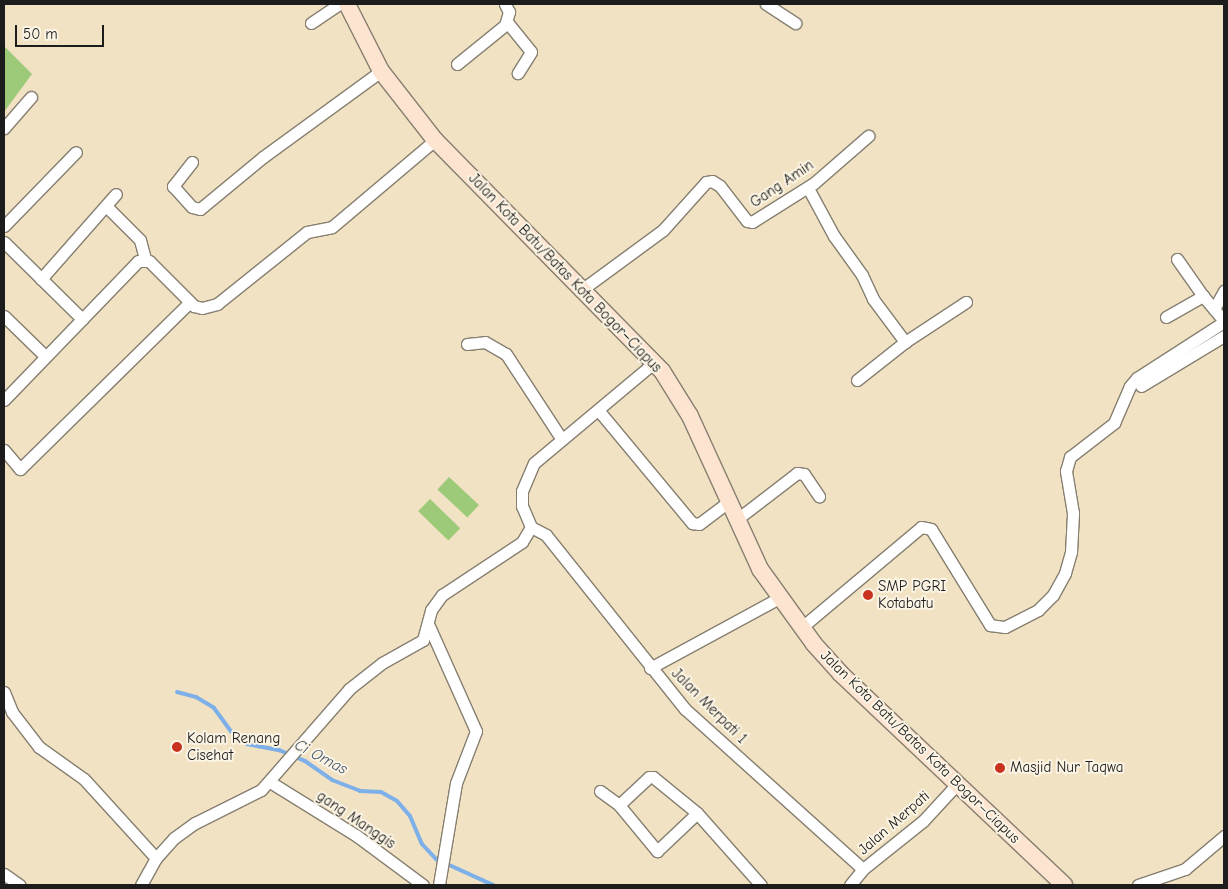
<!DOCTYPE html>
<html>
<head>
<meta charset="utf-8">
<style>
  body { margin:0 }
  #map { position:relative; width:1228px; height:889px; overflow:hidden; background:#f1e2c3; font-family:"Comic Neue",sans-serif }
  div>[style] { position:absolute }
  .green>* { inset:0; background:#9dca78; transform-origin:0 0 }
  .stream>* { height:4px; margin:-2px; padding:0 2px; transform-origin:2px; border-radius:2px; background:#7dafe9 }
  .roads { filter:drop-shadow(1px 0 #867f70) drop-shadow(-1px 0 #867f70) drop-shadow(0 1px #867f70) drop-shadow(0 -1px #867f70) }
  .street>* { height:11px; margin:-5.5px; padding:0 5.5px; transform-origin:5.5px; border-radius:5.5px; background:#fff }
  .secondary>* { height:16px; margin:-8px; padding:0 8px; transform-origin:8px; border-radius:8px; background:#fde4d0 }
  .dots>* { width:14px; height:14px; translate:-50% -50%; box-sizing:border-box; border:2px solid #fcf5e5; border-radius:50% }
  span { translate:-50% -50%; white-space:nowrap; text-align:center; line-height:1.15; -webkit-text-stroke:4px #fcf5e5; paint-order:stroke }
  .street-label { font-size:15px; color:#1c1c1c }
  .poi-label { font-size:15px; color:#1c1c1c }
  .left { translate:0 -50%; text-align:left }
  .water-label { font-size:16px; color:#43576e; font-style:italic }
  .frame { position:absolute; inset:0; border:5px solid #1c1c1c; pointer-events:none }
  .scale { position:absolute; left:15px; top:25px; width:89px; height:22px; box-sizing:border-box; border:2px solid #1c1c1c; border-top:0; padding-left:6px; font-size:15px; line-height:18px; white-space:nowrap; color:#1c1c1c; -webkit-text-stroke:4px #fcf5e5; paint-order:stroke }
</style>
</head>
<body>
<div id="map">
  <div class="green">
    <div style="clip-path:polygon(4px 46px,32px 74px,4px 112px)"></div>
    <div style="left:449px;top:477px;width:41px;height:17px;rotate:43deg"></div>
    <div style="left:430px;top:499px;width:42px;height:17px;rotate:44deg"></div>
  </div>
  <div class="stream">
    <div style="left:177px;top:692px;width:20px;rotate:15deg"></div>
    <div style="left:196px;top:697px;width:21px;rotate:31deg"></div>
    <div style="left:214px;top:708px;width:29px;rotate:54deg"></div>
    <div style="left:231px;top:731px;width:21px;rotate:39deg"></div>
    <div style="left:247px;top:744px;width:33px;rotate:11deg"></div>
    <div style="left:279px;top:750px;width:28px;rotate:23deg"></div>
    <div style="left:305px;top:761px;width:33px;rotate:35deg"></div>
    <div style="left:332px;top:780px;width:30px;rotate:21deg"></div>
    <div style="left:360px;top:791px;width:21px;rotate:3deg"></div>
    <div style="left:381px;top:792px;width:18px;rotate:29deg"></div>
    <div style="left:397px;top:801px;width:20px;rotate:49deg"></div>
    <div style="left:410px;top:816px;width:30px;rotate:67deg"></div>
    <div style="left:422px;top:844px;width:21px;rotate:47deg"></div>
    <div style="left:436px;top:859px;width:63px;rotate:24.5deg"></div>
  </div>
  <div class="roads">
    <div class="street">
      <div style="left:766px;top:4px;width:35px;rotate:33deg"></div>
      <div style="left:507px;top:22px;width:38px;rotate:51deg"></div>
      <div style="left:531px;top:52px;width:25px;rotate:122deg"></div>
      <div style="left:311px;top:23px;width:34px;rotate:-34deg"></div>
      <div style="left:457px;top:64px;width:62px;rotate:-39.1deg"></div>
      <div style="left:505px;top:25px;width:14px;rotate:-73deg"></div>
      <div style="left:509px;top:12px;width:9px;rotate:-117deg"></div>
      <div style="left:4px;top:128px;width:41px;rotate:-48.9deg"></div>
      <div style="left:192px;top:162px;width:31px;rotate:128deg"></div>
      <div style="left:173px;top:186px;width:28px;rotate:48deg"></div>
      <div style="left:192px;top:207px;width:8px;rotate:14deg"></div>
      <div style="left:200px;top:209px;width:82px;rotate:-39.5deg"></div>
      <div style="left:263px;top:157px;width:146px;rotate:-36.1deg"></div>
      <div style="left:808px;top:188px;width:55px;rotate:61.6deg"></div>
      <div style="left:834px;top:236px;width:48px;rotate:54.3deg"></div>
      <div style="left:862px;top:275px;width:26px;rotate:65deg"></div>
      <div style="left:873px;top:299px;width:54px;rotate:53.3deg"></div>
      <div style="left:106px;top:206px;width:48px;rotate:45deg"></div>
      <div style="left:140px;top:240px;width:20px;rotate:75deg"></div>
      <div style="left:4px;top:226px;width:103px;rotate:-45.8deg"></div>
      <div style="left:4px;top:242px;width:110px;rotate:44.6deg"></div>
      <div style="left:1177px;top:259px;width:45px;rotate:54.9deg"></div>
      <div style="left:41px;top:279px;width:113px;rotate:-48.6deg"></div>
      <div style="left:580px;top:291px;width:103px;rotate:-36.3deg"></div>
      <div style="left:663px;top:230px;width:64px;rotate:-48.1deg"></div>
      <div style="left:706px;top:182px;width:6px;rotate:-9deg"></div>
      <div style="left:712px;top:181px;width:9px;rotate:32deg"></div>
      <div style="left:720px;top:186px;width:44px;rotate:52.4deg"></div>
      <div style="left:747px;top:221px;width:5px;rotate:11deg"></div>
      <div style="left:752px;top:222px;width:73px;rotate:-32.2deg"></div>
      <div style="left:814px;top:183px;width:72px;rotate:-41deg"></div>
      <div style="left:1214px;top:309px;width:21px;rotate:-61deg"></div>
      <div style="left:4px;top:316px;width:57px;rotate:44.3deg"></div>
      <div style="left:1166px;top:317px;width:43px;rotate:-29.6deg"></div>
      <div style="left:1203px;top:296px;width:33px;rotate:50deg"></div>
      <div style="left:467px;top:344px;width:18px;rotate:-6deg"></div>
      <div style="left:485px;top:342px;width:24px;rotate:30deg"></div>
      <div style="left:506px;top:354px;width:100px;rotate:56.8deg"></div>
      <div style="left:857px;top:380px;width:61px;rotate:-38.4deg"></div>
      <div style="left:905px;top:342px;width:73px;rotate:-33.3deg"></div>
      <div style="left:1141px;top:386px;width:97px;rotate:-31.1deg"></div>
      <div style="left:4px;top:400px;width:193px;rotate:-46deg"></div>
      <div style="left:138px;top:261px;width:11px"></div>
      <div style="left:149px;top:261px;width:64px;rotate:45deg"></div>
      <div style="left:194px;top:306px;width:8px;rotate:14deg"></div>
      <div style="left:202px;top:308px;width:16px;rotate:-15deg"></div>
      <div style="left:217px;top:304px;width:115px;rotate:-38.7deg"></div>
      <div style="left:307px;top:232px;width:25px;rotate:-11deg"></div>
      <div style="left:332px;top:227px;width:135px;rotate:-40.2deg"></div>
      <div style="left:599px;top:411px;width:146px;rotate:50.3deg"></div>
      <div style="left:692px;top:523px;width:7px;rotate:8deg"></div>
      <div style="left:699px;top:524px;width:38px;rotate:-37deg"></div>
      <div style="left:4px;top:450px;width:25px;rotate:50deg"></div>
      <div style="left:20px;top:469px;width:237px;rotate:-44.5deg"></div>
      <div style="left:736px;top:520px;width:77px;rotate:-37.6deg"></div>
      <div style="left:797px;top:473px;width:7px;rotate:8deg"></div>
      <div style="left:804px;top:474px;width:27px;rotate:56deg"></div>
      <div style="left:531px;top:527px;width:17px;rotate:28deg"></div>
      <div style="left:546px;top:535px;width:223px;rotate:51.4deg"></div>
      <div style="left:685px;top:709px;width:239px;rotate:42deg"></div>
      <div style="left:429px;top:626px;width:115px;rotate:65.9deg"></div>
      <div style="left:476px;top:731px;width:56px;rotate:111deg"></div>
      <div style="left:456px;top:783px;width:103px;rotate:99.5deg"></div>
      <div style="left:802px;top:627px;width:155px;rotate:-40deg"></div>
      <div style="left:921px;top:527px;width:10px;rotate:11deg"></div>
      <div style="left:931px;top:529px;width:113px;rotate:58.4deg"></div>
      <div style="left:990px;top:625px;width:15px;rotate:8deg"></div>
      <div style="left:1005px;top:627px;width:37px;rotate:-27deg"></div>
      <div style="left:1038px;top:610px;width:21px;rotate:-45deg"></div>
      <div style="left:1053px;top:595px;width:25px;rotate:-61deg"></div>
      <div style="left:1065px;top:573px;width:22px;rotate:-74deg"></div>
      <div style="left:1071px;top:552px;width:39px;rotate:-87deg"></div>
      <div style="left:1073px;top:513px;width:43px;rotate:-99.5deg"></div>
      <div style="left:1066px;top:471px;width:15px;rotate:-74deg"></div>
      <div style="left:1070px;top:457px;width:56px;rotate:-37.7deg"></div>
      <div style="left:1114px;top:423px;width:40px;rotate:-66.6deg"></div>
      <div style="left:1130px;top:386px;width:11px;rotate:-49deg"></div>
      <div style="left:1137px;top:378px;width:103px;rotate:-32.8deg"></div>
      <div style="left:650px;top:668px;width:147px;rotate:-28.5deg"></div>
      <div style="left:4px;top:692px;width:22px;rotate:68deg"></div>
      <div style="left:12px;top:712px;width:44px;rotate:52.4deg"></div>
      <div style="left:39px;top:747px;width:55px;rotate:35.4deg"></div>
      <div style="left:84px;top:779px;width:107px;rotate:47.7deg"></div>
      <div style="left:270px;top:782px;width:102px;rotate:31.8deg"></div>
      <div style="left:357px;top:836px;width:82px;rotate:36.6deg"></div>
      <div style="left:600px;top:791px;width:24px;rotate:36deg"></div>
      <div style="left:619px;top:805px;width:60px;rotate:50.4deg"></div>
      <div style="left:657px;top:851px;width:55px;rotate:-43.5deg"></div>
      <div style="left:619px;top:805px;width:41px;rotate:-43deg"></div>
      <div style="left:649px;top:777px;width:4px"></div>
      <div style="left:653px;top:777px;width:57px;rotate:39.3deg"></div>
      <div style="left:697px;top:813px;width:96px;rotate:48.4deg"></div>
      <div style="left:4px;top:874px;width:19px;rotate:35deg"></div>
      <div style="left:141px;top:885px;width:31px;rotate:-61deg"></div>
      <div style="left:156px;top:858px;width:27px;rotate:-48deg"></div>
      <div style="left:174px;top:838px;width:26px;rotate:-36deg"></div>
      <div style="left:195px;top:823px;width:74px;rotate:-26.6deg"></div>
      <div style="left:261px;top:790px;width:134px;rotate:-48.9deg"></div>
      <div style="left:349px;top:689px;width:42px;rotate:-38.2deg"></div>
      <div style="left:382px;top:663px;width:47px;rotate:-29.3deg"></div>
      <div style="left:423px;top:640px;width:31px;rotate:-75deg"></div>
      <div style="left:431px;top:610px;width:19px;rotate:-54deg"></div>
      <div style="left:442px;top:595px;width:96px;rotate:-33.5deg"></div>
      <div style="left:522px;top:542px;width:17px;rotate:-59deg"></div>
      <div style="left:531px;top:527px;width:23px;rotate:-113deg"></div>
      <div style="left:522px;top:506px;width:15px;rotate:-90deg"></div>
      <div style="left:522px;top:491px;width:30px;rotate:-67deg"></div>
      <div style="left:534px;top:463px;width:158px;rotate:-39.9deg"></div>
      <div style="left:850px;top:885px;width:21px;rotate:-51deg"></div>
      <div style="left:863px;top:869px;width:77px;rotate:-38.7deg"></div>
      <div style="left:923px;top:821px;width:50px;rotate:-47.4deg"></div>
      <div style="left:1138px;top:885px;width:50px;rotate:-18.8deg"></div>
      <div style="left:1185px;top:869px;width:51px;rotate:-40.2deg"></div>
    </div>
    <div class="secondary">
      <div style="left:347px;top:4px;width:75px;rotate:63.1deg"></div>
      <div style="left:381px;top:71px;width:88px;rotate:52deg"></div>
      <div style="left:435px;top:140px;width:324px;rotate:45.5deg"></div>
      <div style="left:662px;top:371px;width:53px;rotate:58.1deg"></div>
      <div style="left:690px;top:416px;width:168px;rotate:65.4deg"></div>
      <div style="left:760px;top:569px;width:92px;rotate:54.2deg"></div>
      <div style="left:814px;top:644px;width:40px;rotate:48deg"></div>
      <div style="left:841px;top:674px;width:307px;rotate:43.4deg"></div>
    </div>
  </div>
  <div class="dots">
    <div style="left:868px;top:595px;background:#c8321e"></div>
    <div style="left:177px;top:747px;background:#c8321e"></div>
    <div style="left:1000px;top:768px;background:#c8321e"></div>
  </div>
  <div class="street-label">
    <span style="left:782px;top:184px;rotate:-34deg">Gang Amin</span>
    <span style="left:565px;top:273px;rotate:46deg">Jalan Kota Batu/Batas Kota Bogor–Ciapus</span>
    <span style="left:709px;top:706px;rotate:45deg">Jalan Merpati 1</span>
    <span style="left:920px;top:747px;rotate:44deg">Jalan Kota Batu/Batas Kota Bogor–Ciapus</span>
    <span style="left:356px;top:820px;rotate:34deg">gang Manggis</span>
    <span style="left:894px;top:823px;rotate:-41deg">Jalan Merpati</span>
  </div>
  <div class="poi-label">
    <span class="left" style="left:878px;top:595px">SMP PGRI<br>Kotabatu</span>
    <span class="left" style="left:187px;top:747px">Kolam Renang<br>Cisehat</span>
    <span class="left" style="left:1010px;top:768px">Masjid Nur Taqwa</span>
  </div>
  <div class="water-label">
    <span style="left:321px;top:757px;rotate:28deg">Ci Omas</span>
  </div>
  <div class="frame"></div>
  <div class="scale">50 m</div>
</div>
</body>
</html>
